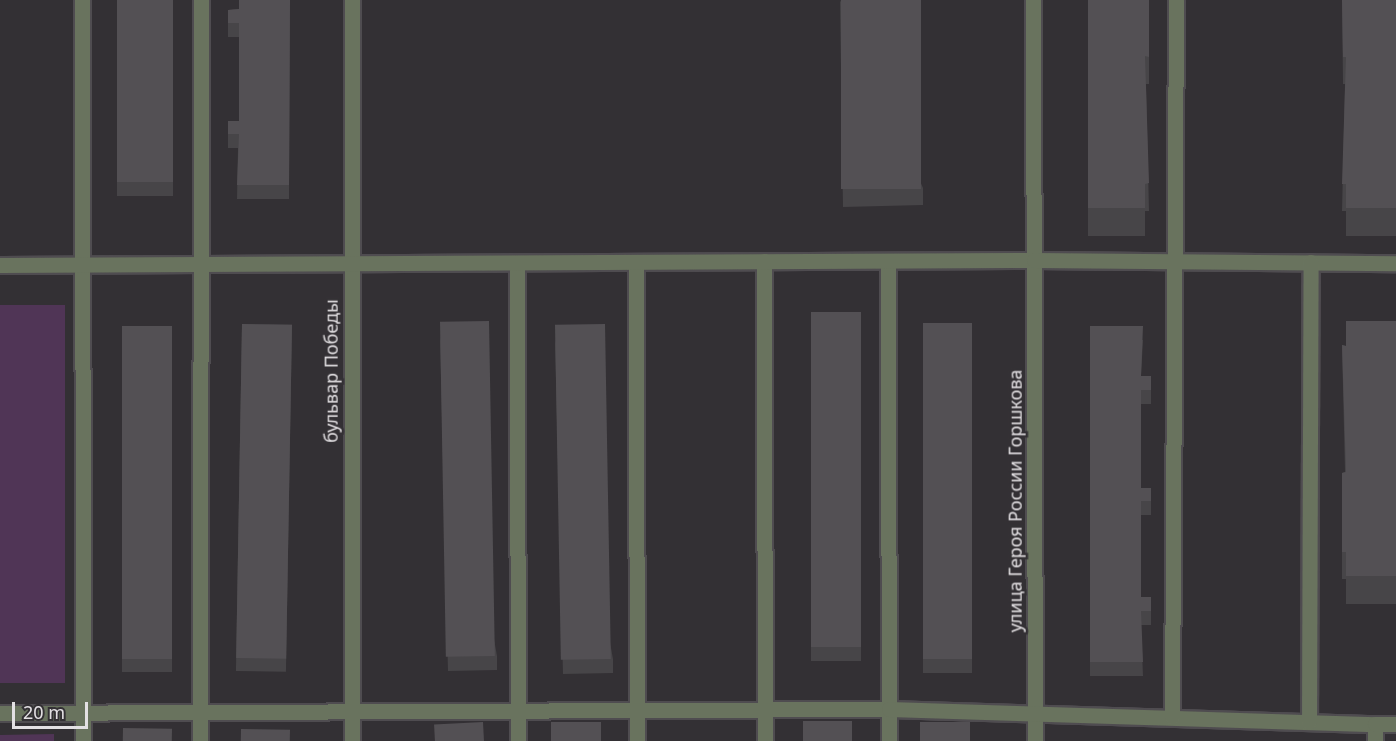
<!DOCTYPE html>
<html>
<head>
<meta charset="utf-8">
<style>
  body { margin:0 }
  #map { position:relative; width:1396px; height:741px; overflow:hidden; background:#333034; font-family:"Noto Sans",sans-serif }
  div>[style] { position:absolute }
  .green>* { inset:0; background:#503556; transform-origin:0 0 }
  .roads { filter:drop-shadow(2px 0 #4f4c50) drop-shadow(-2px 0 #4f4c50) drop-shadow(0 2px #4f4c50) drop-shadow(0 -2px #4f4c50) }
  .minor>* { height:15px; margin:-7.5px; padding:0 7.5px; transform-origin:7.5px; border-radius:7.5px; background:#69735e }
  .wall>* { inset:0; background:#474548; transform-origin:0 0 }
  .building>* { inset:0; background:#535054; transform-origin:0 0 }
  span { translate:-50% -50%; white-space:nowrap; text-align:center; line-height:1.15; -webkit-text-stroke:5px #333034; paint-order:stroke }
  .street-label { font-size:18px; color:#e3e0e3 }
  .scale { position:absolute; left:12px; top:702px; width:76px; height:27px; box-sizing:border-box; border:3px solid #e3e0e3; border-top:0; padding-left:8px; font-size:18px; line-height:21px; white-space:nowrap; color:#e3e0e3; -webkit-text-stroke:4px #333034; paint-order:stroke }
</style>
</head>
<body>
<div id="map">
  <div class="green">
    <div style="left:0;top:305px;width:65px;height:378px"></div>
    <div style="clip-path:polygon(54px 734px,54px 741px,0 741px,0 735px)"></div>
  </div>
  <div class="roads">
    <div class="minor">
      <div style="left:82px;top:0;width:741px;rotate:89.92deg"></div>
      <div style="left:352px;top:0;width:741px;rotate:90deg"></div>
      <div style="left:1033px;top:0;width:741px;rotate:89.85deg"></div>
      <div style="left:764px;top:261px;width:480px;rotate:89.9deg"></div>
      <div style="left:888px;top:261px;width:480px;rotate:89.9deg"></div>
      <div style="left:636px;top:262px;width:479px;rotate:89.9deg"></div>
      <div style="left:517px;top:263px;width:478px;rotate:89.9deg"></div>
      <div style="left:0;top:265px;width:1034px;rotate:-0.28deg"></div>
      <div style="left:1034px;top:260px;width:362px;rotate:0.5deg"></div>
      <div style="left:0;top:713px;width:889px;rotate:-0.26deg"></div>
      <div style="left:889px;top:709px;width:486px;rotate:1.8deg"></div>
      <div style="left:1375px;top:724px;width:17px;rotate:90deg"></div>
      <div style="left:1172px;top:717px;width:717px;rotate:-89.68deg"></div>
      <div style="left:1309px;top:722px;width:460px;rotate:-89.8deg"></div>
      <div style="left:1375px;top:724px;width:21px"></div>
      <div style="left:200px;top:741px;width:741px;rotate:-89.92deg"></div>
    </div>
  </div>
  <div class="wall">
    <div style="left:117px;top:0;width:56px;height:196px"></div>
    <div style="clip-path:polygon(290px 0,289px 199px,237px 199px,238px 148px,228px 148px,228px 121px,239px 121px,239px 37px,228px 37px,228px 10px,239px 9px)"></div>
    <div style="clip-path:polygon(840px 0,923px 188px,923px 205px,843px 207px)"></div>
    <div style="clip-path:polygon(1088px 0,1149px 0,1149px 84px,1146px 84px,1149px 211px,1145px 211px,1145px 236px,1088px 236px)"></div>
    <div style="clip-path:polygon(1342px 0,1396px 0,1396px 236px,1346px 236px,1346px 211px,1342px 211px,1345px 84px,1343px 84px)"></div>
    <div style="left:811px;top:312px;width:50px;height:349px"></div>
    <div style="clip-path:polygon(1396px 321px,1396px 604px,1346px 604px,1346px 579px,1342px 579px,1342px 473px,1345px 472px,1342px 345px,1346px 346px)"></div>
    <div style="left:923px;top:323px;width:49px;height:350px"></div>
    <div style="left:242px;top:324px;width:50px;height:347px;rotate:1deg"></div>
    <div style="left:122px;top:326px;width:50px;height:346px"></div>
    <div style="clip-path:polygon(1090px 326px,1143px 340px,1141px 376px,1151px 376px,1151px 404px,1141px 404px,1141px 488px,1151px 488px,1151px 515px,1141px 515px,1141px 597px,1151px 597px,1151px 625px,1141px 625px,1143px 676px,1090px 676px)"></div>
    <div style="clip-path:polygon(440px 336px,497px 656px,497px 670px,448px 671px)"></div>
    <div style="clip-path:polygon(555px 339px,613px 659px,613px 673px,563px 674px)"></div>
  </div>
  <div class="building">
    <div style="left:117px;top:0;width:56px;height:182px"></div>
    <div style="clip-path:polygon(239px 0,290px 0,289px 185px,237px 185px,239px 134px,228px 134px,228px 121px,239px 121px,239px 23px,228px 23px,228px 10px,239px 9px)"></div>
    <div style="left:841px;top:0;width:80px;height:189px"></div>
    <div style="clip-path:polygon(1088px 0,1149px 0,1149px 57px,1145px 56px,1149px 183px,1145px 184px,1145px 208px,1088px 208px)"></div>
    <div style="clip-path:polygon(1342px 0,1396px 0,1396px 208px,1346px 208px,1346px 184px,1342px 184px,1346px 57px,1343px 57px)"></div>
    <div style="left:811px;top:312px;width:50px;height:335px"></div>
    <div style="left:489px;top:321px;width:335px;height:49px;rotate:89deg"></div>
    <div style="clip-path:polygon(1346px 321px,1396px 321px,1396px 576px,1346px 576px,1346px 552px,1342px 552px,1342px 473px,1346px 472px,1342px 345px,1346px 346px)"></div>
    <div style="left:923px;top:323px;width:49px;height:336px"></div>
    <div style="left:242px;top:324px;width:50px;height:334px;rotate:1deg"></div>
    <div style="left:605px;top:324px;width:335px;height:50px;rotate:89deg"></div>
    <div style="left:122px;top:326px;width:50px;height:333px"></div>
    <div style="clip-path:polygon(1090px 326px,1143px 326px,1141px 376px,1151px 376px,1151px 390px,1141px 390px,1141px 488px,1151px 488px,1151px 501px,1141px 501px,1141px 597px,1151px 597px,1151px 611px,1141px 611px,1143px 662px,1090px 662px)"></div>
    <div style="left:803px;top:721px;width:49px;height:20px"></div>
    <div style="left:483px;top:722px;width:19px;height:49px;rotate:87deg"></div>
    <div style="left:601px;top:722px;width:19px;height:50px;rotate:90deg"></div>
    <div style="left:920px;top:722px;width:50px;height:19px"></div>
    <div style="left:123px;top:728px;width:49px;height:13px;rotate:1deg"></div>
    <div style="left:241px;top:729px;width:49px;height:12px;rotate:1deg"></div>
  </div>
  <div class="street-label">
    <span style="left:331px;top:371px;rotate:-90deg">бульвар Победы</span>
    <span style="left:1015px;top:501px;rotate:-90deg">улица Героя России Горшкова</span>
  </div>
  <div class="scale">20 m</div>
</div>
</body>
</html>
